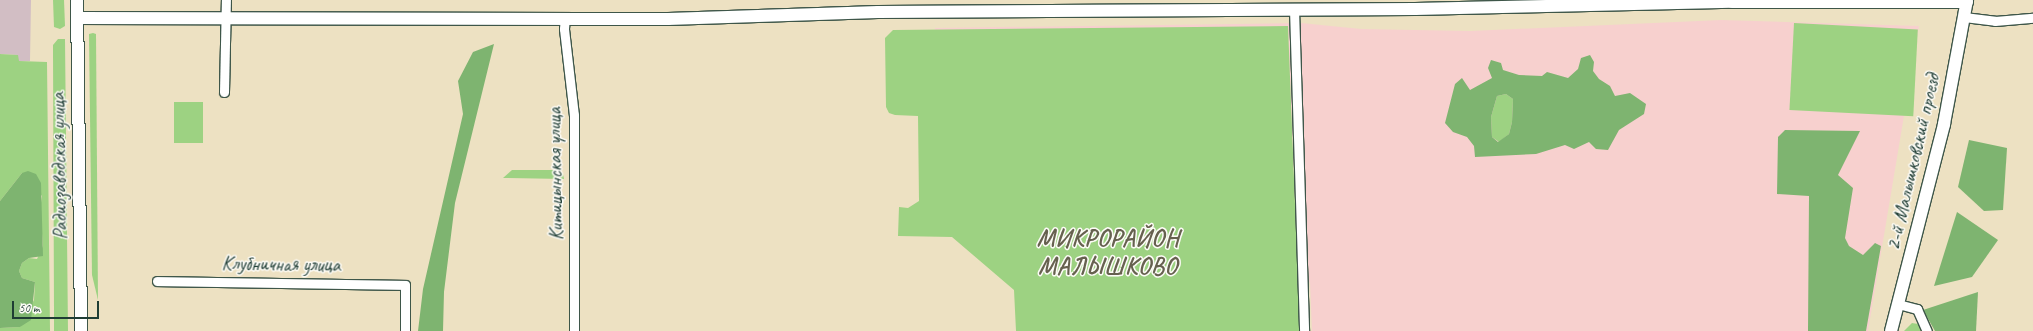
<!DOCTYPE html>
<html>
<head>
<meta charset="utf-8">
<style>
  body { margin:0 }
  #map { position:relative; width:2033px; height:331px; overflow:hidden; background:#ede1c2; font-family:Caveat,sans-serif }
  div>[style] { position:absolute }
  .built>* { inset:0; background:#f7d0ce }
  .industrial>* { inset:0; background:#d2bec4 }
  .green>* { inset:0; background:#9dd282; transform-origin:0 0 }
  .forest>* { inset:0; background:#7eb470 }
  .roads { filter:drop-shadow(1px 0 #3e5649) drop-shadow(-1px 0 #3e5649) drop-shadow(0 1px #3e5649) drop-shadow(0 -1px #3e5649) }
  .minor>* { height:9px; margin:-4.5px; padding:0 4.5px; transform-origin:4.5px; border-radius:4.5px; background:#fff }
  .tertiary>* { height:12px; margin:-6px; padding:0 6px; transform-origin:6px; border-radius:6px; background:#fff }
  span { translate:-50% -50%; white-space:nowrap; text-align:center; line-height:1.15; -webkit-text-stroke:3px #fdfcf7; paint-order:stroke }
  .street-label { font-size:20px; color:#1f3d34 }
  .district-label { font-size:24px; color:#66614f; font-weight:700; letter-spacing:1px }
  .scale { position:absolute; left:12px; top:301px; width:87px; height:18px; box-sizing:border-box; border:2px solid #1f3d34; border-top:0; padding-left:5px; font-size:12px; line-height:14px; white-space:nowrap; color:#1f3d34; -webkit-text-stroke:3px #fdfcf7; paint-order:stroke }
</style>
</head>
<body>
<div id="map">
  <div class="built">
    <div style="clip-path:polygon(1721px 20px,1919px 26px,1868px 331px,1312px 331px,1310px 282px,1033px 290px,935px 197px,935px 28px,1301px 23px,1361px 29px,1470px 31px)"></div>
  </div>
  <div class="industrial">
    <div style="clip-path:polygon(0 0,31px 0,30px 61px,18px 61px,18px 55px,0 54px)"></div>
  </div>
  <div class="green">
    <div style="clip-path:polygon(53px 0,64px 0,65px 26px,60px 29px,54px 27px)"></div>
    <div style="left:1794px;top:23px;width:124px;height:87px;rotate:3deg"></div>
    <div style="clip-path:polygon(1288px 26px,1300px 331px,1016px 331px,1014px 290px,952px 237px,898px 236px,899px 207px,908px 208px,919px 201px,918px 116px,895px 115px,889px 113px,886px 107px,885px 38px,893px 30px)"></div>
    <div style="clip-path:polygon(93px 33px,96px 34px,98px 300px,92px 275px,89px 34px)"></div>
    <div style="clip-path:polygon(58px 39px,65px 39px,68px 331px,54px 331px,54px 313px,53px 51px,53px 45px)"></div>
    <div style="clip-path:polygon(0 54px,18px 55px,19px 61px,47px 62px,50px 331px,0 331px,0 328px,20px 327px,34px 300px,35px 282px,22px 278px,19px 271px,22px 263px,29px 258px,37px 259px,43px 246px,40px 209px,42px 196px,22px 173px,0 201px)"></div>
    <div style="clip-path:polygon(1506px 94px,1513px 99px,1512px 122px,1509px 134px,1499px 142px,1492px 137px,1491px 117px,1497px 96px)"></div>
    <div style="left:174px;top:102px;width:29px;height:41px"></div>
    <div style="clip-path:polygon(512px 170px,553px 170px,563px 174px,564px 179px,503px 178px)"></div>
    <div style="clip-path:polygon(1912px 323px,1918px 324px,1923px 331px,1904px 331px)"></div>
  </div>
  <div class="forest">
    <div style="clip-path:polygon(494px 44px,455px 203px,444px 292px,443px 331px,418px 331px,423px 289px,463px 114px,458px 81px,473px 52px)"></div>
    <div style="clip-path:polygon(evenodd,1590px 55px,1594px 62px,1593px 71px,1599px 79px,1610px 86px,1615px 96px,1630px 93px,1646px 104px,1644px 114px,1619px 130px,1608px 150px,1596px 149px,1589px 142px,1574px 149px,1565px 145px,1536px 154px,1475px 157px,1474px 146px,1467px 137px,1453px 132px,1445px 123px,1455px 84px,1462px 78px,1470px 90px,1492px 78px,1488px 68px,1491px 60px,1501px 63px,1503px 70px,1519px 75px,1542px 76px,1547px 72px,1568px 78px,1578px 69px,1581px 58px,1590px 55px,1506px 94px,1513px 99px,1512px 122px,1509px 134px,1498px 142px,1492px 137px,1491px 117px,1497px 96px,1506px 94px)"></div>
    <div style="clip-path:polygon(1785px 130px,1860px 131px,1838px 175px,1853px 188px,1845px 238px,1849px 246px,1863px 255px,1875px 243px,1881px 246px,1866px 331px,1808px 331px,1809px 196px,1777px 194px,1778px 137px)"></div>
    <div style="clip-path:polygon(1969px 140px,2007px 148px,2003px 210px,1984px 211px,1958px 187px)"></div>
    <div style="clip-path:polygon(28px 171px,36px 174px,41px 183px,43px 256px,29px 258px,22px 263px,19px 271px,22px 278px,35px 282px,31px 320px,20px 327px,0 328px,0 201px,22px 173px)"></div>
    <div style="clip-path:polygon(1957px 212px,1998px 240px,1972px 277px,1934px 286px)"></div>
    <div style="clip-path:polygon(1978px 292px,1976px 331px,1935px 331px,1923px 310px)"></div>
  </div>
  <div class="roads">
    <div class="minor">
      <div style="left:1294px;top:9px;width:322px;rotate:88.2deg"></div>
      <div style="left:565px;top:17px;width:12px;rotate:95deg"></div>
      <div style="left:564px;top:29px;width:87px;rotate:83.4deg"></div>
      <div style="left:574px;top:115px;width:216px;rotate:90deg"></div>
      <div style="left:1964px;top:17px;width:31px;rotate:7deg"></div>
      <div style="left:1995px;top:21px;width:38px;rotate:-5deg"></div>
      <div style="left:224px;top:92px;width:92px;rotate:-88.8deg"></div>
      <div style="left:157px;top:281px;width:248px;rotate:0.9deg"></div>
      <div style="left:405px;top:285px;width:46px;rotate:90deg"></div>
      <div style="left:1898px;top:304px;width:20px;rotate:15deg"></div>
      <div style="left:1917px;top:309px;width:24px;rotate:66deg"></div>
    </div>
    <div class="tertiary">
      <div style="left:77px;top:0;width:331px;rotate:89.3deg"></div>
      <div style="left:77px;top:18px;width:591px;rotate:0.1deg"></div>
      <div style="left:668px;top:19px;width:210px;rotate:-1.9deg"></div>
      <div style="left:878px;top:12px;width:537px;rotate:-0.32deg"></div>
      <div style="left:1415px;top:9px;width:317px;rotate:-1.3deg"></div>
      <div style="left:1732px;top:2px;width:235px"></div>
      <div style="left:1891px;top:331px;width:214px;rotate:-75.6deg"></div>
      <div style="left:1944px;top:124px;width:126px;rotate:-79.5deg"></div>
    </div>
  </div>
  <div class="street-label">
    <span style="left:1913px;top:162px;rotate:-77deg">2-й Малышковский проезд</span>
    <span style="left:59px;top:166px;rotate:-91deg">Радиозаводская улица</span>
    <span style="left:555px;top:174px;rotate:-91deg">Китицынская улица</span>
    <span style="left:281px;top:264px;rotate:1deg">Клубничная улица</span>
  </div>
  <div class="district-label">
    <span style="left:1108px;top:253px">МИКРОРАЙОН<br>МАЛЫШКОВО</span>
  </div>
  <div class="scale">50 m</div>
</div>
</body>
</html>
